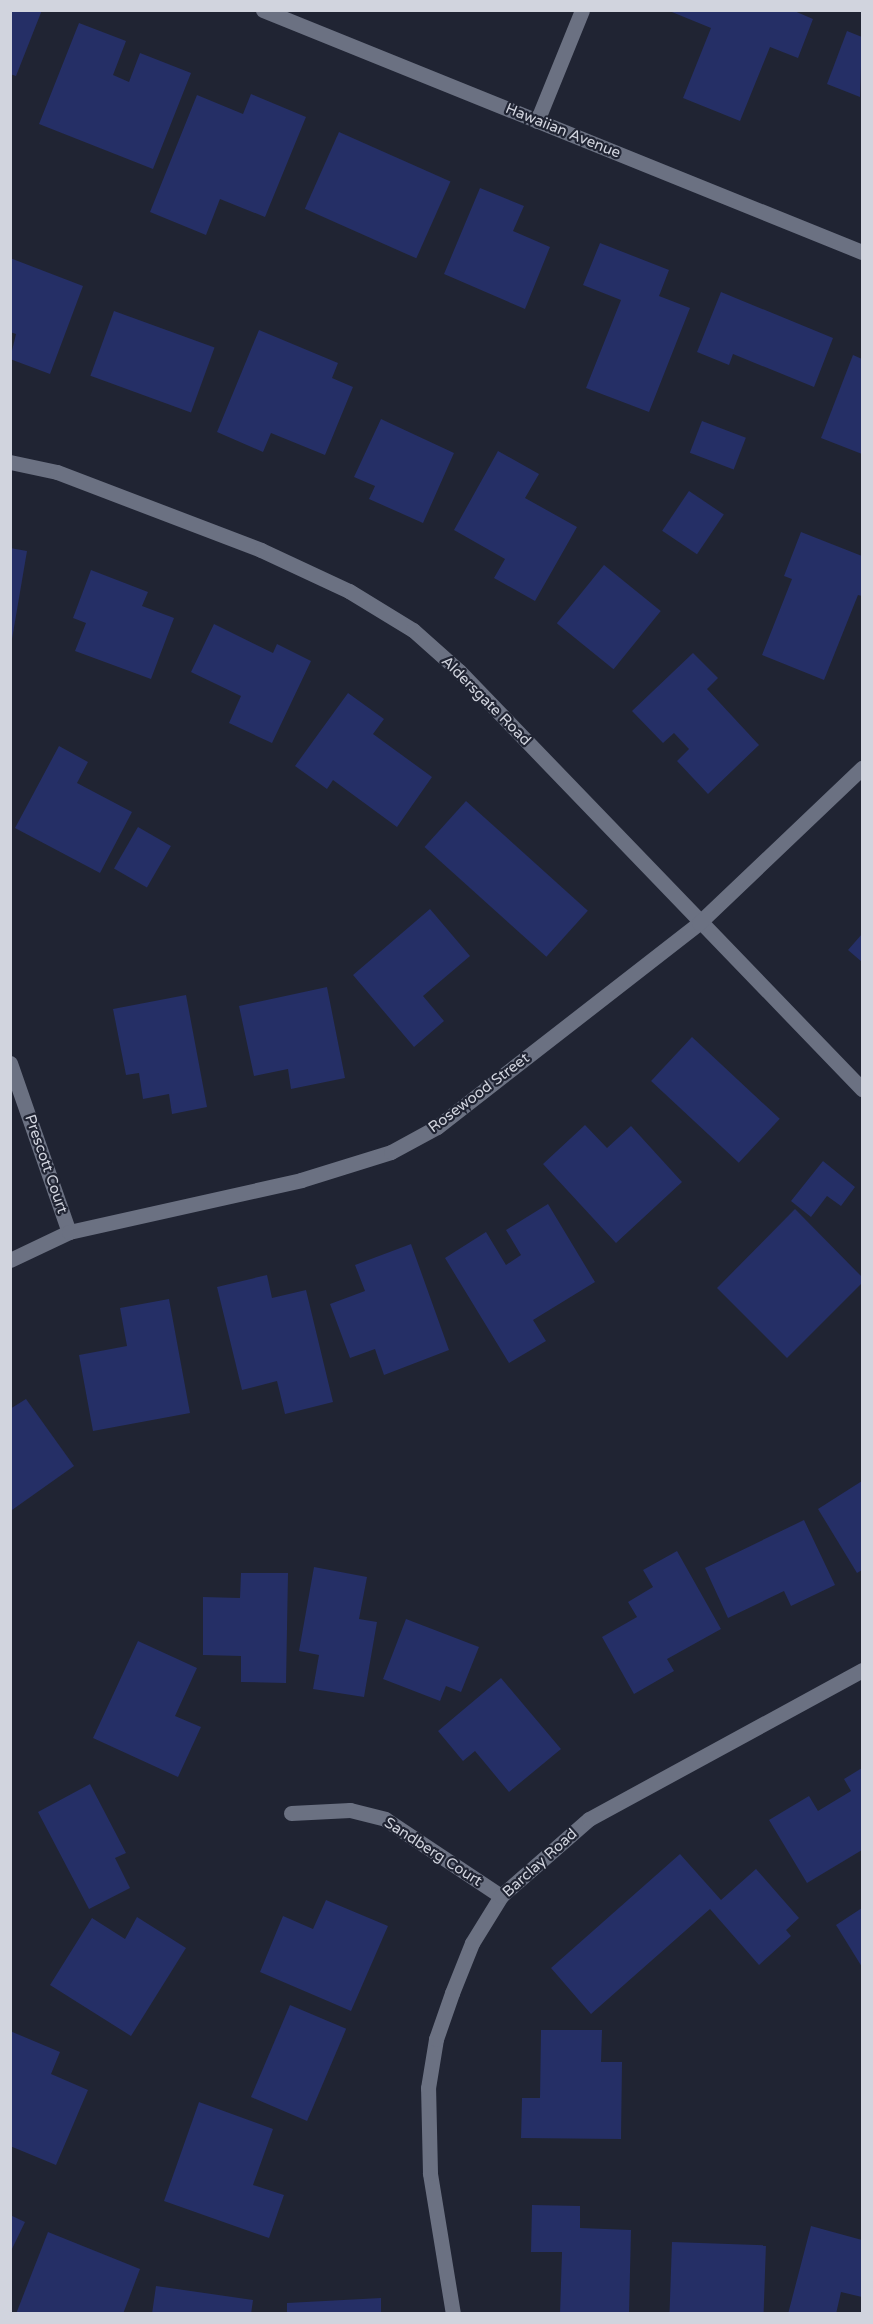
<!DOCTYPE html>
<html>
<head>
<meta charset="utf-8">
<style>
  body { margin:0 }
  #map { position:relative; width:873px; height:2324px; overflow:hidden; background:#202433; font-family:"Varela Round",sans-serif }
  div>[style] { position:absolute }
  .building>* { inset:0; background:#252f66; transform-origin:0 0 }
  .minor>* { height:15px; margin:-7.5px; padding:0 7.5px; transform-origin:7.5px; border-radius:7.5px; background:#6b7182 }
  span { translate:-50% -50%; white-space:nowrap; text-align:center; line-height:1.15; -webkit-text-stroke:4.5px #202433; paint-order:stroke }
  .street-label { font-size:15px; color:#d1d4de }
  .frame { position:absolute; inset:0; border:12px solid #d1d4de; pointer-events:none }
</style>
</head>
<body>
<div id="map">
  <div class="building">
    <div style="clip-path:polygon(10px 10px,42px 10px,16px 76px,10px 74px)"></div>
    <div style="clip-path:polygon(667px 10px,792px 10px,813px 19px,798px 58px,770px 47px,740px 121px,683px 98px,711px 28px)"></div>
    <div style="clip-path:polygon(79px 23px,126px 41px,113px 75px,129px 82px,140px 53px,191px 73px,153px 169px,39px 124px)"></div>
    <div style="clip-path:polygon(847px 31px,862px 37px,860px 97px,827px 84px)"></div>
    <div style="clip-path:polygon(251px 94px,306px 117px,265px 217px,220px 199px,206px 235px,150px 212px,197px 95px,243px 114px)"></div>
    <div style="left:339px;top:132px;width:122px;height:84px;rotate:24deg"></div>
    <div style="clip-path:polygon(480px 188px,524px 206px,513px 231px,550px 247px,525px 309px,444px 274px)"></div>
    <div style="clip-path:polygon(600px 243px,669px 270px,659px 296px,690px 308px,649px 412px,586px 388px,621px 300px,583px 285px)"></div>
    <div style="clip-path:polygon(10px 258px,83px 286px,50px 374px,10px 359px,16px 334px,10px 332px)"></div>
    <div style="clip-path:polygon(721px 292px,833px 338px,814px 387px,733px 354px,729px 365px,697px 352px)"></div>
    <div style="left:114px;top:311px;width:107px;height:69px;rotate:20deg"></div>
    <div style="clip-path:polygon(259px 330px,338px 363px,332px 378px,353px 387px,325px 455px,271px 433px,263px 452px,217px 432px)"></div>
    <div style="clip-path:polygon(853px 355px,862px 359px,862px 454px,821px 438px)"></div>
    <div style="clip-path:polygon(381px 419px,454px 453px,423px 523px,369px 499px,375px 486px,354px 477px)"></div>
    <div style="left:702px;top:421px;width:47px;height:34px;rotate:21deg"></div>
    <div style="clip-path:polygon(498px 451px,539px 474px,525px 498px,577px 527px,535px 601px,494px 578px,505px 559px,454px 530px)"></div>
    <div style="left:689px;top:491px;width:42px;height:48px;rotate:34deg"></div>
    <div style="clip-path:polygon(801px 532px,862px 556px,862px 596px,858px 595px,824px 680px,762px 655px,792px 579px,784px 576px)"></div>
    <div style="clip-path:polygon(10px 548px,27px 551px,12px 639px,10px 638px)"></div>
    <div style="left:604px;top:565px;width:73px;height:75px;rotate:39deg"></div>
    <div style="clip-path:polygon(91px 570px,148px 592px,142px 606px,174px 618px,151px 679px,75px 651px,86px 623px,73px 618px)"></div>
    <div style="clip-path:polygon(214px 624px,273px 653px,277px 644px,311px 661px,272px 743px,229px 723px,241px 696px,191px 672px)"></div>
    <div style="clip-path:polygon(693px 653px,718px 678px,707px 689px,759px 745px,708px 794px,677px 761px,689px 749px,674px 733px,663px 743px,632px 711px)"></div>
    <div style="clip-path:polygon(348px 693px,384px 719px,373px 734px,432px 777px,397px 827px,333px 780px,327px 789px,295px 766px)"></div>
    <div style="clip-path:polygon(59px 746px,88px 762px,77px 783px,132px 812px,100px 873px,15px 828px)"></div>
    <div style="left:466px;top:801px;width:164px;height:62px;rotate:42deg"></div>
    <div style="left:138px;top:827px;width:38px;height:48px;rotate:30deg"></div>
    <div style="clip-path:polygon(430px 909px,470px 956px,423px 996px,444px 1021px,414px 1047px,353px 975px)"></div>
    <div style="clip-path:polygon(862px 934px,862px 962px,848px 950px)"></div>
    <div style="clip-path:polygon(327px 987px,345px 1078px,291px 1089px,288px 1069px,254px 1076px,239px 1006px)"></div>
    <div style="clip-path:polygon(186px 995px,207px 1107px,172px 1114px,169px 1094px,143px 1099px,139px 1073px,126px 1075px,113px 1009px)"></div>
    <div style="left:692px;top:1037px;width:120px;height:60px;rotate:43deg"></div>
    <div style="clip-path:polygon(585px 1125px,607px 1148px,631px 1126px,682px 1182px,616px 1243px,543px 1164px)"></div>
    <div style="clip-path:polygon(823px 1161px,855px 1187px,841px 1206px,827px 1196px,811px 1217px,791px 1201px)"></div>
    <div style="clip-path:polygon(548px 1204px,595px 1282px,533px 1320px,546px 1341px,509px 1363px,445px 1258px,486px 1232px,506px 1265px,521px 1255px,506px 1230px)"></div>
    <div style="clip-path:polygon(795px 1209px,862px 1277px,862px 1283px,787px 1358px,717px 1288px)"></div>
    <div style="clip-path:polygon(411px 1244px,449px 1350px,384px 1375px,375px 1349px,350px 1358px,330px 1304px,365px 1291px,355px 1265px)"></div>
    <div style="clip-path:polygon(267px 1275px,272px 1298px,306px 1290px,333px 1402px,285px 1414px,277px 1381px,242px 1390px,217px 1287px)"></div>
    <div style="clip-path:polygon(169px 1299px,190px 1413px,93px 1431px,79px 1355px,127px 1346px,120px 1308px)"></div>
    <div style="clip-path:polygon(26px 1399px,74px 1466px,12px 1510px,10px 1409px)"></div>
    <div style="clip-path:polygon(862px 1481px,862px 1570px,857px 1573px,818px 1509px)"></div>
    <div style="clip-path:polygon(804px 1520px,835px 1585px,791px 1606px,784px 1591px,728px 1618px,705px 1568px)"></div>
    <div style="clip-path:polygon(677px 1551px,721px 1629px,667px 1659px,674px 1671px,634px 1694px,602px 1637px,637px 1617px,628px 1602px,653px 1587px,643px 1570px)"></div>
    <div style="clip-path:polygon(314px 1567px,367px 1577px,359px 1619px,377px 1622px,364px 1697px,313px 1689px,319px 1655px,299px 1651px)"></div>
    <div style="clip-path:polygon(241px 1573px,288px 1573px,286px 1683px,241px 1682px,241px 1656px,203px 1655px,203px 1597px,240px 1598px)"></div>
    <div style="clip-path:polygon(406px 1619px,479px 1647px,461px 1692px,446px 1686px,440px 1701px,383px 1679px)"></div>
    <div style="clip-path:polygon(138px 1641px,197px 1668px,175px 1716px,201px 1727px,178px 1777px,93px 1738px)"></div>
    <div style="clip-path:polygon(501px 1678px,561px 1749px,509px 1792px,475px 1751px,463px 1761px,438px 1731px)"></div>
    <div style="clip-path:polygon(862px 1768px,862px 1850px,807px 1883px,769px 1820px,809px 1796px,818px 1811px,851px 1791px,844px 1779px)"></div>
    <div style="clip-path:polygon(90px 1784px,126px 1853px,115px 1858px,130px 1888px,89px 1909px,38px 1812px)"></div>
    <div style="clip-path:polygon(680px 1854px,721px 1900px,756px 1869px,799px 1918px,786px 1930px,791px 1936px,759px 1965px,710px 1909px,591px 2014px,551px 1968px)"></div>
    <div style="clip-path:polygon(326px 1900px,388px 1926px,351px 2011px,260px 1972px,283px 1916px,313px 1929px)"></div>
    <div style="clip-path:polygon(862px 1908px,862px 1967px,836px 1925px)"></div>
    <div style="clip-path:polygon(137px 1917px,186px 1948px,131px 2036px,50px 1985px,92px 1918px,125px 1939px)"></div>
    <div style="left:290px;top:2005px;width:61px;height:100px;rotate:23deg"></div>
    <div style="clip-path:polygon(541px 2030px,602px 2030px,601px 2062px,622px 2062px,621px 2139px,521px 2138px,522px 2098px,540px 2098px)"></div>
    <div style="clip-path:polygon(10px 2031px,60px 2052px,51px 2074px,88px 2090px,56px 2165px,10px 2146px)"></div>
    <div style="clip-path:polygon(199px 2102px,273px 2129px,253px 2185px,284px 2195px,269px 2238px,164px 2201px)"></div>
    <div style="clip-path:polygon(532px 2205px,580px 2206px,580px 2228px,631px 2230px,629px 2314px,560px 2314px,562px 2252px,531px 2252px)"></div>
    <div style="clip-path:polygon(10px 2215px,25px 2222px,10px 2253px)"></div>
    <div style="clip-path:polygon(811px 2226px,862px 2240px,862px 2297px,841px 2292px,836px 2314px,788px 2314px)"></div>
    <div style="clip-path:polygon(48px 2232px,140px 2269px,123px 2314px,16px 2314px)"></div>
    <div style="left:672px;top:2242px;width:94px;height:72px;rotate:2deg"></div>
    <div style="clip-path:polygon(156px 2286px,253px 2300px,251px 2314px,152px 2314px)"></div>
    <div style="clip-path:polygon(381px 2298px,381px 2314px,287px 2314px,287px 2303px)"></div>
  </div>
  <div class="minor">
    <div style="left:263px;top:10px;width:646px;rotate:22deg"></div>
    <div style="left:537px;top:121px;width:120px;rotate:-67.9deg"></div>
    <div style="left:10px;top:462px;width:48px;rotate:12deg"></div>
    <div style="left:57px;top:472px;width:218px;rotate:20.9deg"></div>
    <div style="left:261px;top:550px;width:97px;rotate:25deg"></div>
    <div style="left:349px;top:591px;width:75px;rotate:31.4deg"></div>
    <div style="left:413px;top:630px;width:62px;rotate:41.7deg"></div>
    <div style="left:459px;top:671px;width:581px;rotate:46.05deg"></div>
    <div style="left:10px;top:1063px;width:179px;rotate:70.8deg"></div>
    <div style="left:10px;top:1260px;width:65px;rotate:-25.4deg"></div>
    <div style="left:69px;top:1232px;width:238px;rotate:-12.6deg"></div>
    <div style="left:301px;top:1180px;width:94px;rotate:-17.3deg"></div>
    <div style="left:391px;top:1152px;width:52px;rotate:-28.5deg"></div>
    <div style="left:437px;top:1127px;width:332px;rotate:-37.9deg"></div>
    <div style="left:699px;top:923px;width:225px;rotate:-43.6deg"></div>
    <div style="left:291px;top:1813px;width:59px;rotate:-2.9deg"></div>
    <div style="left:350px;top:1810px;width:36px;rotate:14deg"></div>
    <div style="left:385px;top:1819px;width:139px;rotate:33.6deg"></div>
    <div style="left:453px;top:2314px;width:143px;rotate:-99.3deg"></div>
    <div style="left:430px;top:2173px;width:85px;rotate:-91.3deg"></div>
    <div style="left:428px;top:2088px;width:50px;rotate:-80.7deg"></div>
    <div style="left:436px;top:2039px;width:49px;rotate:-70.8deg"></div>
    <div style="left:452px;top:1993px;width:54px;rotate:-68.2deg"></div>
    <div style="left:472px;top:1943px;width:55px;rotate:-58.3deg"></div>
    <div style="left:501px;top:1896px;width:117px;rotate:-41.2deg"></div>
    <div style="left:589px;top:1819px;width:311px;rotate:-28.6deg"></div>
  </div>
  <div class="street-label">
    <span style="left:563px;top:131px;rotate:22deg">Hawaiian Avenue</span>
    <span style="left:486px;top:701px;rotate:45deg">Aldersgate Road</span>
    <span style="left:479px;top:1093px;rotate:-37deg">Rosewood Street</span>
    <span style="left:46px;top:1164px;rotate:71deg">Prescott Court</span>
    <span style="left:433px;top:1852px;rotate:33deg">Sandberg Court</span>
    <span style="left:540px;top:1863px;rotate:-42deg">Barclay Road</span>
  </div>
  <div class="frame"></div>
</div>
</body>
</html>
